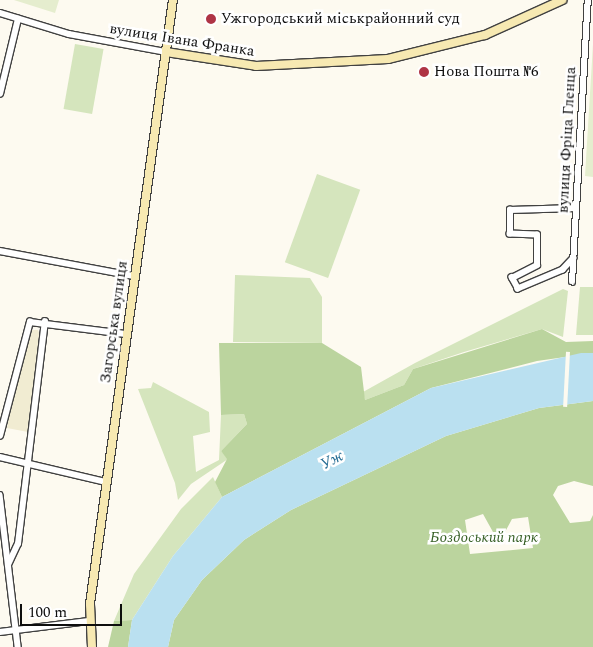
<!DOCTYPE html>
<html>
<head>
<meta charset="utf-8">
<style>
  body { margin:0 }
  #map { position:relative; width:593px; height:647px; overflow:hidden; background:#fdfaf0; font-family:Spectral,serif }
  div>[style] { position:absolute }
  .farmland>* { inset:0; background:#f1ecd2 }
  .green>* { inset:0; background:#d5e5bd; transform-origin:0 0 }
  .forest>* { inset:0; background:#bbd49e }
  .pitch>* { inset:0; background:#e5edce }
  .water>* { inset:0; background:#bae0f0 }
  .pier>* { inset:0; background:#fdfaf0; transform-origin:0 0 }
  .roads { filter:drop-shadow(1px 0 #414141) drop-shadow(-1px 0 #414141) drop-shadow(0 1px #414141) drop-shadow(0 -1px #414141) }
  .street>* { height:5.5px; margin:-2.75px; padding:0 2.75px; transform-origin:2.75px; border-radius:2.75px; background:#fff }
  .secondary>* { height:8px; margin:-4px; padding:0 4px; transform-origin:4px; border-radius:4px; background:#f7e9b2 }
  .dots>* { width:14px; height:14px; translate:-50% -50%; box-sizing:border-box; border:2px solid #fff; border-radius:50% }
  span { translate:-50% -50%; white-space:nowrap; text-align:center; line-height:1.15; -webkit-text-stroke:5px #fff; paint-order:stroke }
  .poi-label { font-size:15px; color:#0e0e0e }
  .left { translate:0 -50%; text-align:left }
  .street-label { font-size:15px; color:#0e0e0e }
  .park-label { font-size:15px; color:#365f25; font-style:italic }
  .water-label { font-size:16px; color:#246c93; font-style:italic }
  .scale { position:absolute; left:20px; top:604px; width:102px; height:22px; box-sizing:border-box; border:2px solid #0e0e0e; border-top:0; padding-left:6px; font-size:15px; line-height:18px; white-space:nowrap; color:#0e0e0e; -webkit-text-stroke:4px #fff; paint-order:stroke }
</style>
</head>
<body>
<div id="map">
  <div class="farmland">
    <div style="clip-path:polygon(30px 330px,38px 330px,40px 335px,28px 432px,7px 428px,21px 351px)"></div>
  </div>
  <div class="green">
    <div style="left:75px;top:44px;width:29px;height:66px;rotate:10deg"></div>
    <div style="left:317px;top:174px;width:46px;height:94px;rotate:20deg"></div>
    <div style="clip-path:polygon(235px 275px,310px 278px,322px 297px,322px 343px,233px 342px)"></div>
    <div style="clip-path:polygon(580px 287px,593px 287px,593px 335px,576px 335px)"></div>
    <div style="clip-path:polygon(563px 289px,568px 291px,563px 337px,542px 329px,464px 352px,413px 369px,404px 385px,365px 400px,363px 392px,415px 363px)"></div>
    <div style="clip-path:polygon(153px 382px,209px 412px,210px 432px,193px 436px,196px 472px,219px 460px,221px 415px,244px 414px,247px 424px,221px 451px,228px 459px,191px 484px,178px 500px,175px 483px,138px 389px,151px 388px)"></div>
    <div style="clip-path:polygon(213px 477px,222px 497px,173px 556px,132px 620px,114px 621px,134px 574px,181px 509px)"></div>
  </div>
  <div class="forest">
    <div style="clip-path:polygon(542px 329px,566px 342px,593px 341px,593px 353px,537px 361px,431px 388px,222px 497px,215px 482px,227px 459px,221px 451px,247px 424px,244px 414px,221px 415px,219px 343px,322px 343px,361px 367px,365px 400px,404px 385px,413px 369px)"></div>
    <div style="clip-path:polygon(evenodd,593px 401px,593px 486px,574px 481px,558px 486px,553px 495px,570px 523px,590px 521px,593px 515px,593px 647px,168px 647px,174px 620px,202px 580px,244px 540px,291px 510px,446px 436px,539px 408px,593px 401px,483px 514px,493px 532px,505px 532px,512px 519px,528px 517px,533px 548px,470px 554px,465px 520px,483px 514px)"></div>
    <div style="clip-path:polygon(132px 620px,128px 647px,108px 647px,114px 621px)"></div>
  </div>
  <div class="pitch">
    <div style="clip-path:polygon(14px 0,59px 0,55px 13px)"></div>
    <div style="clip-path:polygon(593px 44px,593px 177px,585px 176px)"></div>
  </div>
  <div class="water">
    <div style="clip-path:polygon(581px 353px,593px 353px,593px 401px,539px 408px,446px 436px,291px 510px,244px 540px,202px 580px,174px 620px,168px 647px,128px 647px,132px 620px,173px 556px,222px 497px,431px 388px)"></div>
  </div>
  <div class="pier">
    <div style="left:570px;top:352px;width:55px;height:4px;rotate:93deg"></div>
  </div>
  <div class="roads">
    <div class="street">
      <div style="left:0;top:13px;width:72px;rotate:16.9deg"></div>
      <div style="left:69px;top:34px;width:99px;rotate:10.5deg"></div>
      <div style="left:0;top:94px;width:77px;rotate:-76.5deg"></div>
      <div style="left:0;top:251px;width:136px;rotate:10.6deg"></div>
      <div style="left:574px;top:258px;width:16px;rotate:133deg"></div>
      <div style="left:563px;top:270px;width:49px;rotate:157.1deg"></div>
      <div style="left:518px;top:289px;width:13px;rotate:-119deg"></div>
      <div style="left:512px;top:278px;width:28px;rotate:-27deg"></div>
      <div style="left:537px;top:265px;width:30px;rotate:-90deg"></div>
      <div style="left:537px;top:235px;width:27px;rotate:-178deg"></div>
      <div style="left:510px;top:234px;width:24px;rotate:-90deg"></div>
      <div style="left:510px;top:210px;width:66px;rotate:-1.7deg"></div>
      <div style="left:572px;top:282px;width:282px;rotate:-86.8deg"></div>
      <div style="left:0;top:436px;width:118px;rotate:-75.3deg"></div>
      <div style="left:30px;top:322px;width:98px;rotate:7.1deg"></div>
      <div style="left:0;top:457px;width:109px;rotate:13.3deg"></div>
      <div style="left:0;top:495px;width:153px;rotate:83.2deg"></div>
      <div style="left:8px;top:565px;width:23px;rotate:-65deg"></div>
      <div style="left:18px;top:544px;width:224px;rotate:-83.1deg"></div>
      <div style="left:0;top:632px;width:91px;rotate:-7deg"></div>
    </div>
    <div class="secondary">
      <div style="left:166px;top:52px;width:91px;rotate:8.8deg"></div>
      <div style="left:256px;top:66px;width:132px;rotate:-3deg"></div>
      <div style="left:388px;top:59px;width:100px;rotate:-13.9deg"></div>
      <div style="left:485px;top:35px;width:85px;rotate:-24.4deg"></div>
      <div style="left:92px;top:647px;width:43px;rotate:-92.7deg"></div>
      <div style="left:90px;top:604px;width:610px;rotate:-82.18deg"></div>
    </div>
  </div>
  <div class="dots">
    <div style="left:211px;top:19px;background:#af3445"></div>
    <div style="left:424px;top:72px;background:#af3445"></div>
  </div>
  <div class="poi-label">
    <span class="left" style="left:221px;top:19px">Ужгородський міськрайонний суд</span>
    <span class="left" style="left:434px;top:72px">Нова Пошта №6</span>
  </div>
  <div class="street-label">
    <span style="left:182px;top:40px;rotate:9deg">вулиця Івана Франка</span>
    <span style="left:567px;top:140px;rotate:-87deg">вулиця Фріца Гленца</span>
    <span style="left:114px;top:322px;rotate:-82deg">Загорська вулиця</span>
  </div>
  <div class="park-label">
    <span style="left:484px;top:538px">Боздоський парк</span>
  </div>
  <div class="water-label">
    <span style="left:332px;top:460px;rotate:-28deg">Уж</span>
  </div>
  <div class="scale">100 m</div>
</div>
</body>
</html>
